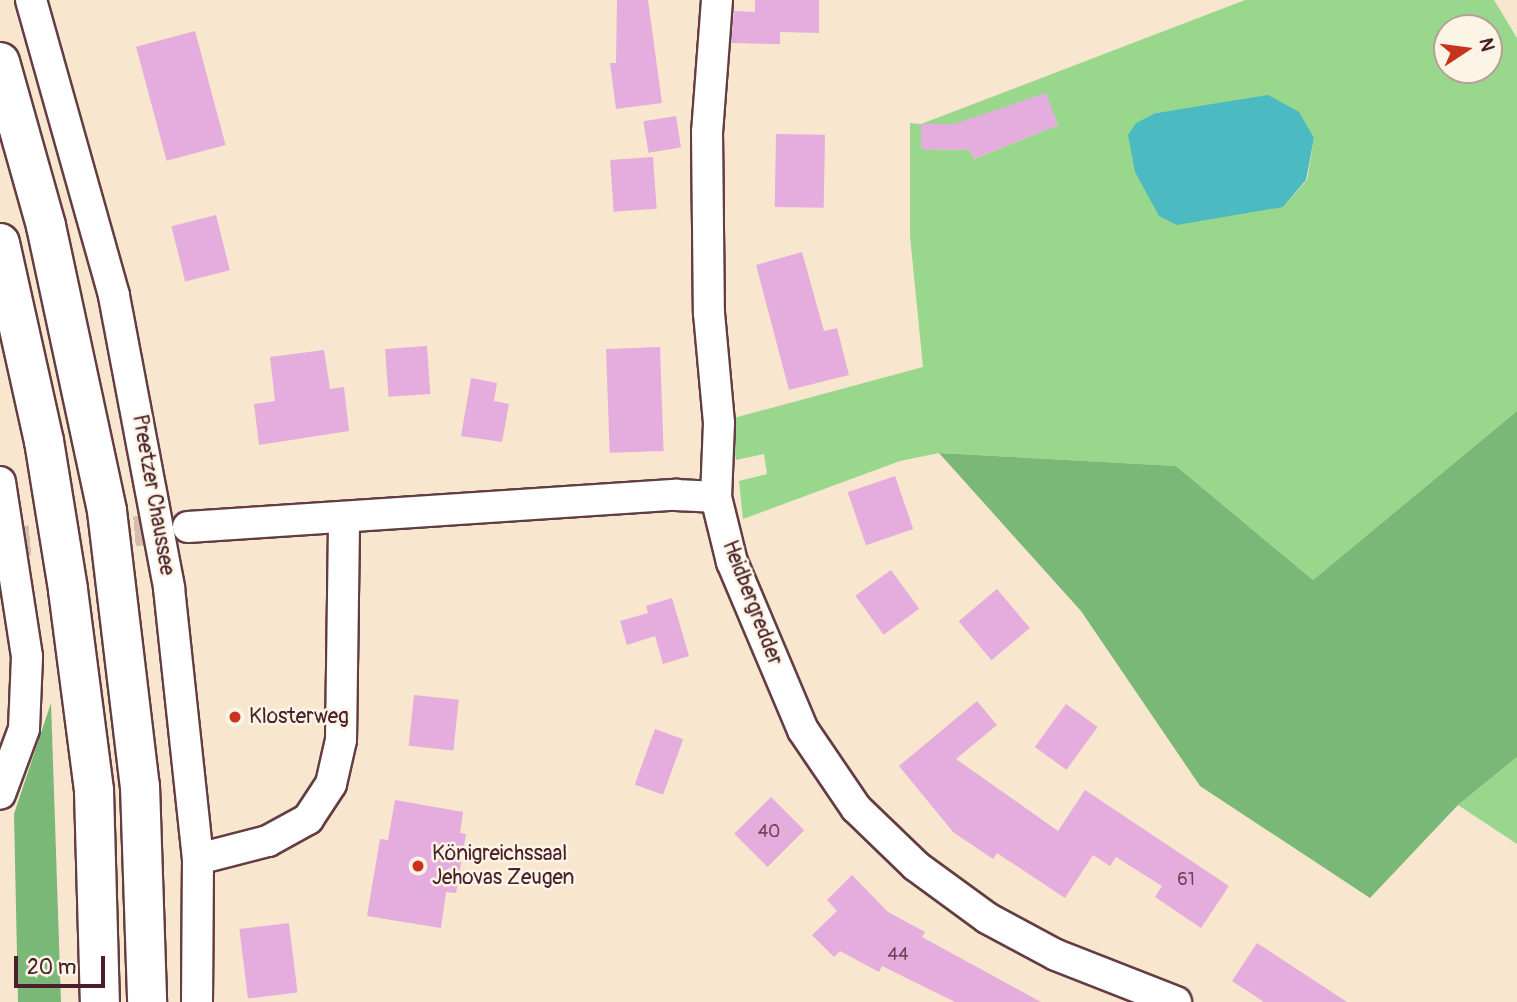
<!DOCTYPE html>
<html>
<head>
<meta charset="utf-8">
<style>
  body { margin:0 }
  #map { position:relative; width:1517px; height:1002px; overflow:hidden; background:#f8e6ce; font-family:Pangolin,sans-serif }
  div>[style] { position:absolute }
  .green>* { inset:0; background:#99d78d }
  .forest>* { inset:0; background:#7ab878 }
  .water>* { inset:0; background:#4cbbc1 }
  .building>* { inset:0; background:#e4addd; transform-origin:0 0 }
  .minor-tunnel>* { height:30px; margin-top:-15px; transform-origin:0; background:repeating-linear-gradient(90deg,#d5bead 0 30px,transparent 0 45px) }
  .roads { filter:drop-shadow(2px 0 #643d43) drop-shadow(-2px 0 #643d43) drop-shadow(0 2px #643d43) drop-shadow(0 -2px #643d43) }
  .minor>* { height:30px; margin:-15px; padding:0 15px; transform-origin:15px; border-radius:15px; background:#fff }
  .trunk>* { height:38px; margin:-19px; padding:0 19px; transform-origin:19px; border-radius:19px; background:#fff }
  .dots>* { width:19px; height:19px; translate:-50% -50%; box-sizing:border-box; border:4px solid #fcf5e5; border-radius:50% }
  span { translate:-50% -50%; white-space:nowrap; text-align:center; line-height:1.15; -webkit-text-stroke:5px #fcf5e5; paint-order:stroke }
  .number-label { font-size:18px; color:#704258 }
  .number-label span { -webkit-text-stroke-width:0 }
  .street-label { font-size:21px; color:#4a1f2b }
  .poi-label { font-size:21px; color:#4a1f2b }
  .left { translate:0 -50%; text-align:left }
  .north { position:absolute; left:1433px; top:14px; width:70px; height:70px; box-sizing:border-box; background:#fcf5e5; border:2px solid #b59f9b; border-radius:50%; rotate:77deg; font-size:19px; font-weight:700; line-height:28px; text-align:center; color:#4a1f2b }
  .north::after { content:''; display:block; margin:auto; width:24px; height:32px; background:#c8321e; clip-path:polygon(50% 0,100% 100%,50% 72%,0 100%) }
  .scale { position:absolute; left:14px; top:956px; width:91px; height:32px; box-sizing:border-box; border:4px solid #4a1f2b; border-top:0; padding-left:9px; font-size:21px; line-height:24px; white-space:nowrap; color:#4a1f2b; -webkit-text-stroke:5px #fcf5e5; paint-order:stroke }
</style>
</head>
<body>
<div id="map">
  <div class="green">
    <div style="clip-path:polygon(evenodd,1245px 0,1494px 0,1517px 38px,1517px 411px,1313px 580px,1176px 466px,939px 453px,900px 461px,743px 519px,739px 481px,767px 474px,764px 454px,736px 460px,730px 419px,923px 367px,910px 236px,910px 123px,921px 124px,1245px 0,1447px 28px,1489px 28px,1489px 70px,1447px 70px,1447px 28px,1245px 0,1045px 94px,1058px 125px,974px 159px,970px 150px,921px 149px,922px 124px,960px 124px,1045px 94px,1245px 0,1196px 107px,1314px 138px,1307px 180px,1283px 207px,1156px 113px,1196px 107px)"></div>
    <div style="clip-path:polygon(1517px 757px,1517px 844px,1458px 805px)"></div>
  </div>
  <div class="forest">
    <div style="clip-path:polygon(1517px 411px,1517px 757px,1458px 805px,1370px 898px,1200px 786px,1081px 611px,939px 453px,1176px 466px,1313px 580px)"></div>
    <div style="clip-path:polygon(51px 703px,61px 1002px,18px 1002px,14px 814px)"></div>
  </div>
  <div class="water">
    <div style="clip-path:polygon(1268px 95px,1299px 112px,1314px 138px,1306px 180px,1283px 207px,1177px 225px,1159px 216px,1135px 172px,1128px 135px,1136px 123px,1156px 113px)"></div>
  </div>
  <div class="building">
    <div style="clip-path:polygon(617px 0,648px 0,662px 103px,616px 109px,610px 63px,616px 63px)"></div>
    <div style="clip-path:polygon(755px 0,819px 0,819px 33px,780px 32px,780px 44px,731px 43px,734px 11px,755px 12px)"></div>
    <div style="left:195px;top:31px;width:118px;height:61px;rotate:75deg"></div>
    <div style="clip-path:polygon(1046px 93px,1058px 125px,974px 159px,970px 150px,921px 149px,921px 124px,954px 124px)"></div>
    <div style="left:676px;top:116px;width:32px;height:33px;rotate:81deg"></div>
    <div style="left:776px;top:134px;width:49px;height:73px;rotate:1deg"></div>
    <div style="left:653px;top:157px;width:52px;height:43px;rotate:86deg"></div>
    <div style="left:216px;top:215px;width:57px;height:46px;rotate:76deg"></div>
    <div style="clip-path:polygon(802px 252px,824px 331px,837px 328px,849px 375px,789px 390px,756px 265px)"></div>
    <div style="left:427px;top:346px;width:48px;height:42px;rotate:86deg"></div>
    <div style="left:660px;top:347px;width:104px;height:54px;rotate:88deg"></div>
    <div style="clip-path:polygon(324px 350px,330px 389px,344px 387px,349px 431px,259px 445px,254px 404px,275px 401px,270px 357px)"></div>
    <div style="clip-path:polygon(471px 378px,497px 383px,494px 401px,509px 404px,502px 442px,461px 436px)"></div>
    <div style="left:895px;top:476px;width:56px;height:50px;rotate:71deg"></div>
    <div style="left:891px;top:570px;width:48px;height:44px;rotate:54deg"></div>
    <div style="left:997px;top:589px;width:51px;height:50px;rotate:50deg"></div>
    <div style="clip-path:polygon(672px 598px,689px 656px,663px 664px,655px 636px,627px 645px,620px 621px,648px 613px,646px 606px)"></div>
    <div style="left:414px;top:695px;width:45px;height:51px;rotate:6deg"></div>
    <div style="clip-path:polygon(977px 701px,997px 725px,956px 759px,1058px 831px,1085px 790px,1229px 886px,1201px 928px,1155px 897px,1162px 886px,1116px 857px,1110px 866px,1093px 855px,1065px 898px,997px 853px,993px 859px,953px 832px,899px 766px)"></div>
    <div style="left:1066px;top:704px;width:39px;height:53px;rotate:36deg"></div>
    <div style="left:655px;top:729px;width:30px;height:59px;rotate:20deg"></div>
    <div style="left:771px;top:797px;width:47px;height:52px;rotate:45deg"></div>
    <div style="clip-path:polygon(395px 800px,463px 812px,460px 833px,466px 834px,456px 893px,446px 892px,441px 928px,367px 916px,380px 839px,388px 840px)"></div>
    <div style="clip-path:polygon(852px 875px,888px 912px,925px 932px,922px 937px,1041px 1002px,955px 1002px,882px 966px,879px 972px,840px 951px,834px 957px,812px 935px,837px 911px,827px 900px)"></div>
    <div style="left:289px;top:923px;width:70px;height:50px;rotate:83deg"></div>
    <div style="clip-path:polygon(1257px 943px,1347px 1002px,1264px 1002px,1232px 981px)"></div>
  </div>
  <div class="minor-tunnel">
    <div style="left:0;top:543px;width:185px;rotate:-5deg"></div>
  </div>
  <div class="roads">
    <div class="minor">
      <div style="left:31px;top:0;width:307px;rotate:74.3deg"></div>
      <div style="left:114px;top:296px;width:297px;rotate:79.3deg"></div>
      <div style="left:169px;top:588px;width:273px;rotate:83.9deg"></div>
      <div style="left:198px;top:859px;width:143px;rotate:90.4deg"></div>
      <div style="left:717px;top:0;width:132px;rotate:94.3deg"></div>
      <div style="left:707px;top:132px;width:181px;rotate:89.4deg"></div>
      <div style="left:709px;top:313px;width:110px;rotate:84.8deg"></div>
      <div style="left:719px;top:423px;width:74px;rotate:92.3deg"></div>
      <div style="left:716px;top:497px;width:67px;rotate:76.2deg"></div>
      <div style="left:732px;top:562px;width:182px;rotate:67.1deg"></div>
      <div style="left:803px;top:730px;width:94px;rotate:55.8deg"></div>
      <div style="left:856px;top:808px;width:83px;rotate:44deg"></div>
      <div style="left:916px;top:866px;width:88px;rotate:36.2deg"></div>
      <div style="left:987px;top:918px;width:78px;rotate:28.2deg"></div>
      <div style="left:1056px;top:955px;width:129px;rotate:21.4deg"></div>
      <div style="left:0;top:482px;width:177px;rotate:81.2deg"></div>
      <div style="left:27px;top:657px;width:72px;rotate:92.4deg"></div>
      <div style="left:24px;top:729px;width:69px;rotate:110.3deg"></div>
      <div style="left:188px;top:527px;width:489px;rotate:-3.8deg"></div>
      <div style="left:676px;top:495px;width:40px;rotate:2.9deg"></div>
      <div style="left:198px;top:859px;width:72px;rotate:-14.4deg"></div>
      <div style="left:268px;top:841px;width:46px;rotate:-28.8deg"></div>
      <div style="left:308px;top:819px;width:42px;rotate:-56.7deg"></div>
      <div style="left:331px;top:784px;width:45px;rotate:-77.2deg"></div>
      <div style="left:341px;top:740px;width:223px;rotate:-89.2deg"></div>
    </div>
    <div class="trunk">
      <div style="left:0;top:62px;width:170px;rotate:74.3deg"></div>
      <div style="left:46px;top:226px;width:291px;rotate:77.9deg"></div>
      <div style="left:107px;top:511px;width:277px;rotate:83.2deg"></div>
      <div style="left:140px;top:786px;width:216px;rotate:88.1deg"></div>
      <div style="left:0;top:243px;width:203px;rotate:77.5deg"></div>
      <div style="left:44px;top:441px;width:151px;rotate:80.8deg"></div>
      <div style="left:68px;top:590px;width:203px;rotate:82.6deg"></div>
      <div style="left:94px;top:791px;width:211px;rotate:88.4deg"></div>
    </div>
  </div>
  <div class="dots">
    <div style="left:235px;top:717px;background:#c8321e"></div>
    <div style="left:418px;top:866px;background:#c8321e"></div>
  </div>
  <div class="number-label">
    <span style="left:769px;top:832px">40</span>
    <span style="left:1186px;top:880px">61</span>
    <span style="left:898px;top:955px">44</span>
  </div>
  <div class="street-label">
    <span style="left:153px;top:495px;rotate:80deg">Preetzer Chaussee</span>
    <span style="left:752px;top:603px;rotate:69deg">Heidbergredder</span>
  </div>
  <div class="poi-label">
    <span class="left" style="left:249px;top:717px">Klosterweg</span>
    <span class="left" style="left:432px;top:866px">Königreichssaal<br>Jehovas Zeugen</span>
  </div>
  <div class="north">N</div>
  <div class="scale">20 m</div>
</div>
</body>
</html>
